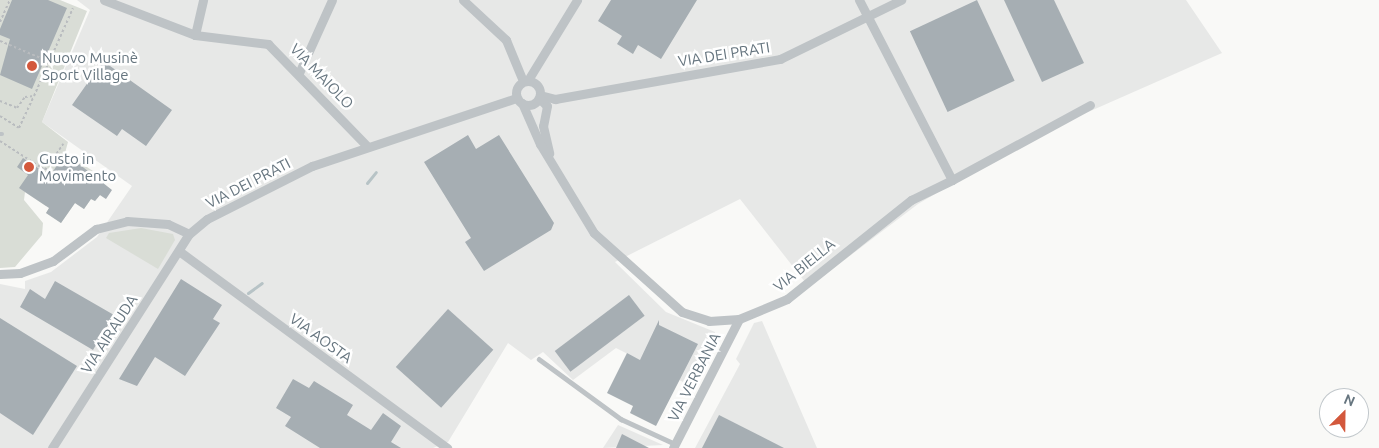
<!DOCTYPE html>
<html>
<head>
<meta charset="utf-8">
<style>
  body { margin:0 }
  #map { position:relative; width:1379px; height:448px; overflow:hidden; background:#f9f9f7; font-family:Ubuntu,sans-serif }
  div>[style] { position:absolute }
  .built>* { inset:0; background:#e7e8e7 }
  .green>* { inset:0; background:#d9ddd6 }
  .stream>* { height:3px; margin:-1.5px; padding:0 1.5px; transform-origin:1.5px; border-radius:1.5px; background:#b7c3c6 }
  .building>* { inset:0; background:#a6aeb3; transform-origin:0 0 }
  .path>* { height:2px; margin-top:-1px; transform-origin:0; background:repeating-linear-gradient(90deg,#b9bcbf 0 2.5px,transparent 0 5px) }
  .lane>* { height:4.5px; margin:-2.25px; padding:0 2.25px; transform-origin:2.25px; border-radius:2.25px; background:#bec3c6 }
  .street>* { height:9px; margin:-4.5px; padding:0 4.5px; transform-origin:4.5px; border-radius:4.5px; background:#bec3c6 }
  .street>.ring { margin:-4.5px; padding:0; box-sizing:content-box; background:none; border:9px solid #bec3c6; border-radius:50% }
  .dots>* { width:14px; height:14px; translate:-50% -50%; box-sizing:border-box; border:2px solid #fff; border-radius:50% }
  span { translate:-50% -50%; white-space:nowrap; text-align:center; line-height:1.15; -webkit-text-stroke:5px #fff; paint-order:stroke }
  .street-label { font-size:15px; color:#66757f }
  .poi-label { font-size:15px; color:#66757f }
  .left { translate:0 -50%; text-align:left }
  .north { position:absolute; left:1319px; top:388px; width:50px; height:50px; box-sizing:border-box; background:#fff; border:1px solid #c2c8cc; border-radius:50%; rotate:23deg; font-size:14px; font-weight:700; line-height:20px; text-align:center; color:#66757f }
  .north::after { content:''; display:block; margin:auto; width:18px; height:22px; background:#d3583c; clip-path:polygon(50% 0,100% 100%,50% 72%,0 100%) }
</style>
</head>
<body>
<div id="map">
  <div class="built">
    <div style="clip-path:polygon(77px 0,1186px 0,1222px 53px,1036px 135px,918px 204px,809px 287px,740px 199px,615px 262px,666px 312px,715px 332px,716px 345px,693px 387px,616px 348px,573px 380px,543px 352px,531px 360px,508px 343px,448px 442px,433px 448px,0 448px,0 284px,25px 289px,25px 281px,51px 272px,97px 237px,132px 186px,42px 122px,90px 10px)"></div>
    <div style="clip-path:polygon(762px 321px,817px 448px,695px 448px,740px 364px,736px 359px,754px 323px)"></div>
    <div style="clip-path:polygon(618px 425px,663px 445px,603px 448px)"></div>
  </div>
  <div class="green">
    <div style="clip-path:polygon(0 0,60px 0,87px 11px,42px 122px,68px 142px,65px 153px,93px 171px,90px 175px,106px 199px,100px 195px,95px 201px,91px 199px,84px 209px,75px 203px,61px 223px,46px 213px,58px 196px,46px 206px,25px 192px,24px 200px,43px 223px,42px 235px,15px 267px,0 268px)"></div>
    <div style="clip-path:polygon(141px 228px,173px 234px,175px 240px,158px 269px,106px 238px,109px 233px)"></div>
  </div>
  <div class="stream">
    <div style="left:367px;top:183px;width:14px;rotate:-51deg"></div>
    <div style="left:248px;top:293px;width:17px;rotate:-36deg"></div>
  </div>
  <div class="building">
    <div style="clip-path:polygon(12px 0,48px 0,67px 8px,32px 89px,0 75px,10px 39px,0 35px,0 29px)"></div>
    <div style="clip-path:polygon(611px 0,697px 0,661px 59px,638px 45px,633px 54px,617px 44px,622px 36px,598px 21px)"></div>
    <div style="left:977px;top:0;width:89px;height:74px;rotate:65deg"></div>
    <div style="clip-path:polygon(1004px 0,1054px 0,1084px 63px,1042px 82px)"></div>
    <div style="clip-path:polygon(103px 61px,172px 110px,146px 146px,122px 129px,117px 136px,72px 105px)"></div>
    <div style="clip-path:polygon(468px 135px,476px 149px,499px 135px,554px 223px,551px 230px,484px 271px,465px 242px,471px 238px,424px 162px)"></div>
    <div style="clip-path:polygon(65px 153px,112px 190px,106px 199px,100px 195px,95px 201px,91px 199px,84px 209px,75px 203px,61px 223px,46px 213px,49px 208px,19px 188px,28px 175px,17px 167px,23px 158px,50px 176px)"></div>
    <div style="clip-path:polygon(181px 279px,222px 305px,213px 319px,220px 323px,185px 376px,155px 357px,137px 386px,119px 379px)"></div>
    <div style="clip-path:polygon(55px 281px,114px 315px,93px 350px,20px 307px,30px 289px,45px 299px)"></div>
    <div style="left:629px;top:295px;width:26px;height:93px;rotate:53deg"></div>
    <div style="left:448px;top:309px;width:61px;height:78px;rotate:42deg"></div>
    <div style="clip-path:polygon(0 318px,77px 366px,33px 435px,0 413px)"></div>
    <div style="clip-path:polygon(659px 320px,659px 325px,698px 344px,656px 426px,630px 413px,633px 406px,607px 393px,627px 353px,640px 360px)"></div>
    <div style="clip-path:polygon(293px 379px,309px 388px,314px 381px,353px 405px,347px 415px,371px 430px,383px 413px,401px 426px,391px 442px,401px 448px,320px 448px,285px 426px,291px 417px,276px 408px)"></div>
    <div style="clip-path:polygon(719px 415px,784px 448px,702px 448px)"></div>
    <div style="clip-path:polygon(622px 434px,649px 448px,616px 448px)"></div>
  </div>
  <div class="path">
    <div style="left:0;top:22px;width:24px;rotate:-66deg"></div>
    <div style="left:0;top:41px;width:47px;rotate:22.7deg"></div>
    <div style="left:0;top:101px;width:18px;rotate:22deg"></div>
    <div style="left:17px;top:108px;width:14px;rotate:-54deg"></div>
    <div style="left:25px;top:97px;width:9px;rotate:-6deg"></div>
    <div style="left:34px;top:96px;width:96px;rotate:-66.1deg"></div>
    <div style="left:0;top:116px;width:22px;rotate:32deg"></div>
    <div style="left:19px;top:128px;width:35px;rotate:-65deg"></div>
    <div style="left:0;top:141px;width:54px;rotate:32.8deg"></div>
    <div style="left:45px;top:170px;width:32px;rotate:-55deg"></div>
  </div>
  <div class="lane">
    <div style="left:0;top:134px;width:2px"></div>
    <div style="left:539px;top:359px;width:102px;rotate:36.2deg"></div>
    <div style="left:621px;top:419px;width:60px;rotate:24.8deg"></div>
  </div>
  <div class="street">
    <div style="left:104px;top:0;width:97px;rotate:21deg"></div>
    <div style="left:195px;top:35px;width:74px;rotate:7deg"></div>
    <div style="left:268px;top:44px;width:142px;rotate:45.9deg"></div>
    <div style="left:463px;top:0;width:59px;rotate:42.9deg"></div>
    <div style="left:506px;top:40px;width:44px;rotate:67.5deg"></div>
    <div style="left:195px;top:35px;width:36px;rotate:-77deg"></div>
    <div style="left:299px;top:73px;width:80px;rotate:-65.7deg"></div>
    <div style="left:528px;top:80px;width:94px;rotate:-58.5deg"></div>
    <div class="ring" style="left:516px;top:81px;width:15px;height:15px"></div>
    <div style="left:540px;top:95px;width:16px;rotate:15deg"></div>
    <div style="left:555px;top:99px;width:229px;rotate:-10.1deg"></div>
    <div style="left:780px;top:59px;width:135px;rotate:-26deg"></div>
    <div style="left:539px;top:98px;width:11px;rotate:45deg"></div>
    <div style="left:547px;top:106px;width:20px;rotate:101deg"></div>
    <div style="left:543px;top:126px;width:28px;rotate:77deg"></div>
    <div style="left:522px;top:103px;width:45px;rotate:66.3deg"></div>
    <div style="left:540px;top:144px;width:104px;rotate:58.8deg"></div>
    <div style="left:594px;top:233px;width:118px;rotate:41.9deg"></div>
    <div style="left:682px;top:312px;width:28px;rotate:18deg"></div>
    <div style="left:709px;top:321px;width:30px;rotate:-4deg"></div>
    <div style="left:739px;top:319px;width:52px;rotate:-22.6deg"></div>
    <div style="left:787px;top:299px;width:159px;rotate:-38.6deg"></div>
    <div style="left:911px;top:200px;width:46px;rotate:-26deg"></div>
    <div style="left:952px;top:180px;width:203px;rotate:-117.3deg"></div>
    <div style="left:952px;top:180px;width:157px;rotate:-28.5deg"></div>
    <div style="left:179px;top:251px;width:333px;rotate:36.3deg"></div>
    <div style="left:0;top:274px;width:20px;rotate:-3deg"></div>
    <div style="left:20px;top:273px;width:35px;rotate:-20deg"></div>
    <div style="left:53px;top:261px;width:54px;rotate:-36.7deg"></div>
    <div style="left:96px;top:229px;width:32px;rotate:-14deg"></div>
    <div style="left:127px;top:221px;width:41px;rotate:4.2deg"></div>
    <div style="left:168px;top:224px;width:23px;rotate:25deg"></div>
    <div style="left:52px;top:448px;width:254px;rotate:-57.4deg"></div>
    <div style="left:189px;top:234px;width:23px;rotate:-40deg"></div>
    <div style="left:207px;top:219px;width:118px;rotate:-26.8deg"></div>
    <div style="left:312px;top:166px;width:216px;rotate:-18.4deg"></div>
    <div style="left:673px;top:448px;width:145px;rotate:-62.9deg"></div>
  </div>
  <div class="dots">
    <div style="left:32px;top:66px;background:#d3583c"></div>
    <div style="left:29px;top:167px;background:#d3583c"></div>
  </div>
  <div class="street-label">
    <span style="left:724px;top:54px;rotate:-9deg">VIA DEI PRATI</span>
    <span style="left:322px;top:76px;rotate:46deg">VIA MAIOLO</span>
    <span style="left:248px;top:183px;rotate:-27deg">VIA DEI PRATI</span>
    <span style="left:804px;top:265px;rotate:-39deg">VIA BIELLA</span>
    <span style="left:109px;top:334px;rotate:-57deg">VIA AIRAUDA</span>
    <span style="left:321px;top:338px;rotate:36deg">VIA AOSTA</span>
    <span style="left:694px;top:377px;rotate:-63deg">VIA VERBANIA</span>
  </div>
  <div class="poi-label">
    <span class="left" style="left:42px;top:66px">Nuovo Musinè<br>Sport Village</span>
    <span class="left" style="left:39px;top:167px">Gusto in<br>Movimento</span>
  </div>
  <div class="north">N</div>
</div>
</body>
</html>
